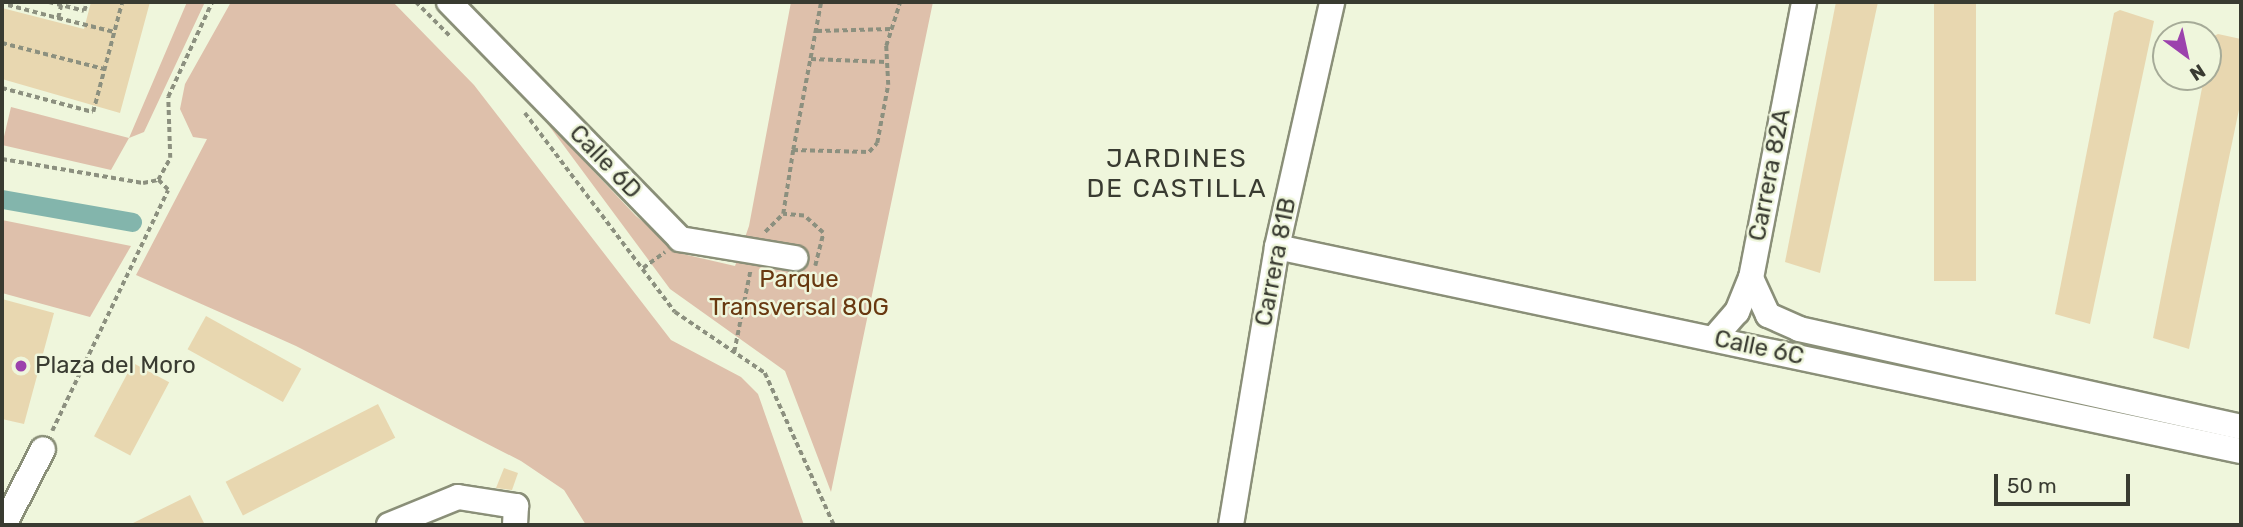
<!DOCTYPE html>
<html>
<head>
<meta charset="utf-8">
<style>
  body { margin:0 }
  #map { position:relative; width:2243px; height:527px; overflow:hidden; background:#eff6dc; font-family:Rubik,sans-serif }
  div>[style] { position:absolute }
  .green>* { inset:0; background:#dec0ab }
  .canal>* { height:19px; margin:-9.5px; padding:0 9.5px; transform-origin:9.5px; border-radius:9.5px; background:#83b5ac }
  .building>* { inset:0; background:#e8d7b0; transform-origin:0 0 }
  .path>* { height:3.5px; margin-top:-1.75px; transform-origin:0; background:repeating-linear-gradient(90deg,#8c907f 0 5px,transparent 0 8.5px) }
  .roads { filter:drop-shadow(2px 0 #8a8f78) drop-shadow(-2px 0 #8a8f78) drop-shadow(0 2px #8a8f78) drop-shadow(0 -2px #8a8f78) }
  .minor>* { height:24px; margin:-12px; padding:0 12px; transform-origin:12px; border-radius:12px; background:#fff }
  .dots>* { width:19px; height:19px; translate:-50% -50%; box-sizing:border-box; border:4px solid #eff6dc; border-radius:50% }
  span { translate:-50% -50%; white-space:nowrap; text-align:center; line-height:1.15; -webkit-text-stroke:5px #eff6dc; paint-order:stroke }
  .street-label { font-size:24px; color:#393b31 }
  .park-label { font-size:24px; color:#683810 }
  .poi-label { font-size:24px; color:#393b31 }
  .left { translate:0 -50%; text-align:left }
  .neighbourhood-label { font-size:26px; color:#393b31; letter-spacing:2px }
  .frame { position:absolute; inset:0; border:4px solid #393b31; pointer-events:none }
  .north { position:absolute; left:2152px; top:21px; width:70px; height:70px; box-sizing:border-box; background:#eff6dc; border:2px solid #a6ab98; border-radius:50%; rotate:147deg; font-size:19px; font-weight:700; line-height:28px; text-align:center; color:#393b31 }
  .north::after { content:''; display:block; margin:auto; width:24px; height:32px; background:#9c42ad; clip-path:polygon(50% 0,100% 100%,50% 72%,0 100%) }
  .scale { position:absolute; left:1994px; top:474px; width:136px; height:32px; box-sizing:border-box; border:4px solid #393b31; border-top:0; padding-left:9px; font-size:21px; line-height:24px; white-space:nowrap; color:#393b31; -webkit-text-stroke:5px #eff6dc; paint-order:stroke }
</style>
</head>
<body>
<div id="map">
  <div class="green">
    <div style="clip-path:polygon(187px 2px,205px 2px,144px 132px,129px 138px,111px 170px,2px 145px,11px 107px,129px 138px)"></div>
    <div style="clip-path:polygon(231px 2px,393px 2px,474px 85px,671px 340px,741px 377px,758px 394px,804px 525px,586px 525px,564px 490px,521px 461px,296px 346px,136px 275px,207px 139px,193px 137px,180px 109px,185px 84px)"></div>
    <div style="clip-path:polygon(791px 2px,933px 2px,831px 492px,785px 371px,670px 289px,544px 119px,636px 216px,683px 254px,735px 266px,749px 226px)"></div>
    <div style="clip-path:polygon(2px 220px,131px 246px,90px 317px,2px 293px)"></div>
  </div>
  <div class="canal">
    <div style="left:2px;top:199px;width:132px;rotate:10deg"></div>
  </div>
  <div class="building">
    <div style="clip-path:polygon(91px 2px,150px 2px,120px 113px,2px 79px,2px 8px,84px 29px)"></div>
    <div style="clip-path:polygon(1836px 2px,1878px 2px,1820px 273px,1785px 262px)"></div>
    <div style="left:1934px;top:2px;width:42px;height:279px"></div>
    <div style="clip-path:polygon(2120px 10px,2154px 21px,2090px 324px,2055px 314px,2114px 13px)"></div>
    <div style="clip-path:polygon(2218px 34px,2241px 39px,2241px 100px,2189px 349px,2153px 338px,2212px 37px)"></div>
    <div style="clip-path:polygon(2px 299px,54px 313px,24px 424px,2px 419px)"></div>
    <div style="left:206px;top:316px;width:109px;height:38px;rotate:29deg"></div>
    <div style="left:133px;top:363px;width:41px;height:83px;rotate:28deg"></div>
    <div style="left:378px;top:404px;width:38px;height:171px;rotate:63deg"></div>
    <div style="clip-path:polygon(504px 468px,518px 473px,512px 490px,496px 488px)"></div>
    <div style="clip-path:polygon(190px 495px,205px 525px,129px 525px)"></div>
  </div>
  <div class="path">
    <div style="left:49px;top:2px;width:36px;rotate:14deg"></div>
    <div style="left:84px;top:11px;width:9px;rotate:-72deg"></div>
    <div style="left:416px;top:2px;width:49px;rotate:45deg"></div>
    <div style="left:8px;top:5px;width:52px;rotate:14.6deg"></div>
    <div style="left:58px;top:18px;width:13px;rotate:-77deg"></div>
    <div style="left:58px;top:18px;width:58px;rotate:14deg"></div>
    <div style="left:817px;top:31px;width:74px;rotate:-1.5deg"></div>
    <div style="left:2px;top:43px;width:105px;rotate:14.3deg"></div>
    <div style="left:811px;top:59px;width:75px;rotate:2.3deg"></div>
    <div style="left:2px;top:88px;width:94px;rotate:14.8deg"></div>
    <div style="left:93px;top:112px;width:114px;rotate:-75.2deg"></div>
    <div style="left:525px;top:113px;width:249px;rotate:53deg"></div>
    <div style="left:675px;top:312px;width:109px;rotate:34.1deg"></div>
    <div style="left:765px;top:373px;width:167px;rotate:65.6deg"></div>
    <div style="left:793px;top:150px;width:151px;rotate:-79.3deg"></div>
    <div style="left:2px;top:159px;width:143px;rotate:9.7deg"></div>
    <div style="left:143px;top:183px;width:15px;rotate:-11deg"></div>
    <div style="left:158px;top:180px;width:25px;rotate:-61deg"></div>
    <div style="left:170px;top:158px;width:61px;rotate:-91.9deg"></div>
    <div style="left:168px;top:97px;width:105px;rotate:-65.1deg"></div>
    <div style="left:765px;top:232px;width:25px;rotate:-45deg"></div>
    <div style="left:815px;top:266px;width:34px;rotate:-76deg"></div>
    <div style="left:823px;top:233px;width:25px;rotate:-138deg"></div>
    <div style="left:804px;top:216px;width:21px;rotate:-175deg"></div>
    <div style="left:783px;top:214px;width:65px;rotate:-81.1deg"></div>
    <div style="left:793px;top:150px;width:76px;rotate:1.5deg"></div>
    <div style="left:869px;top:152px;width:12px;rotate:-48deg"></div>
    <div style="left:877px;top:143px;width:59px;rotate:-79.3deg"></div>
    <div style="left:888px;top:85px;width:39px;rotate:-93deg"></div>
    <div style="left:886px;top:46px;width:46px;rotate:-72.3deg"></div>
    <div style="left:643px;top:268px;width:27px;rotate:-36deg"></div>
    <div style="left:734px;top:352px;width:82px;rotate:-78.7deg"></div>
    <div style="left:52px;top:431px;width:267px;rotate:-64.3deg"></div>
    <div style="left:168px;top:190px;width:14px;rotate:-135deg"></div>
  </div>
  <div class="roads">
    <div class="minor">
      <div style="left:449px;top:2px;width:331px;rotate:45.7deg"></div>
      <div style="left:680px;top:239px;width:117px;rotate:9.4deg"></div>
      <div style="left:1277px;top:247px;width:985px;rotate:11.95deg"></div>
      <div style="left:1751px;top:278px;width:41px;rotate:65.3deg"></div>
      <div style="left:1768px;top:315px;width:34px;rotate:24deg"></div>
      <div style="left:1799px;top:329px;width:453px;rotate:12.5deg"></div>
      <div style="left:1714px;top:338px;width:35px;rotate:-49deg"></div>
      <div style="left:1737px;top:312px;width:37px;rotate:-68deg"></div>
      <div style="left:1751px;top:278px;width:281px;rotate:-79.1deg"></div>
      <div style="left:4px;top:525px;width:85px;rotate:-62.8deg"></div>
      <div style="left:389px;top:525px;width:74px;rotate:-22.1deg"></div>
      <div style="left:458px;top:497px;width:59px;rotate:8.8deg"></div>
      <div style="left:516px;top:506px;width:19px;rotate:93deg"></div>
      <div style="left:1231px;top:525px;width:282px;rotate:-80.6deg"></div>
      <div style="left:1277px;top:247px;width:251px;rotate:-77.3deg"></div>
    </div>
  </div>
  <div class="dots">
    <div style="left:21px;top:366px;background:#9c42ad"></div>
  </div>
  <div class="street-label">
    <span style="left:605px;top:162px;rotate:46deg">Calle 6D</span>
    <span style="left:1770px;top:175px;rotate:-79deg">Carrera 82A</span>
    <span style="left:1276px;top:262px;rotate:-79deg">Carrera 81B</span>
    <span style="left:1759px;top:348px;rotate:12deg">Calle 6C</span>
  </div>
  <div class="park-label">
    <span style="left:799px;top:294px">Parque<br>Transversal 80G</span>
  </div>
  <div class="poi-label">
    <span class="left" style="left:35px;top:366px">Plaza del Moro</span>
  </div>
  <div class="neighbourhood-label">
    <span style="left:1177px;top:174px">JARDINES<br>DE CASTILLA</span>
  </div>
  <div class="frame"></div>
  <div class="north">N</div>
  <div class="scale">50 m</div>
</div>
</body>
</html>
